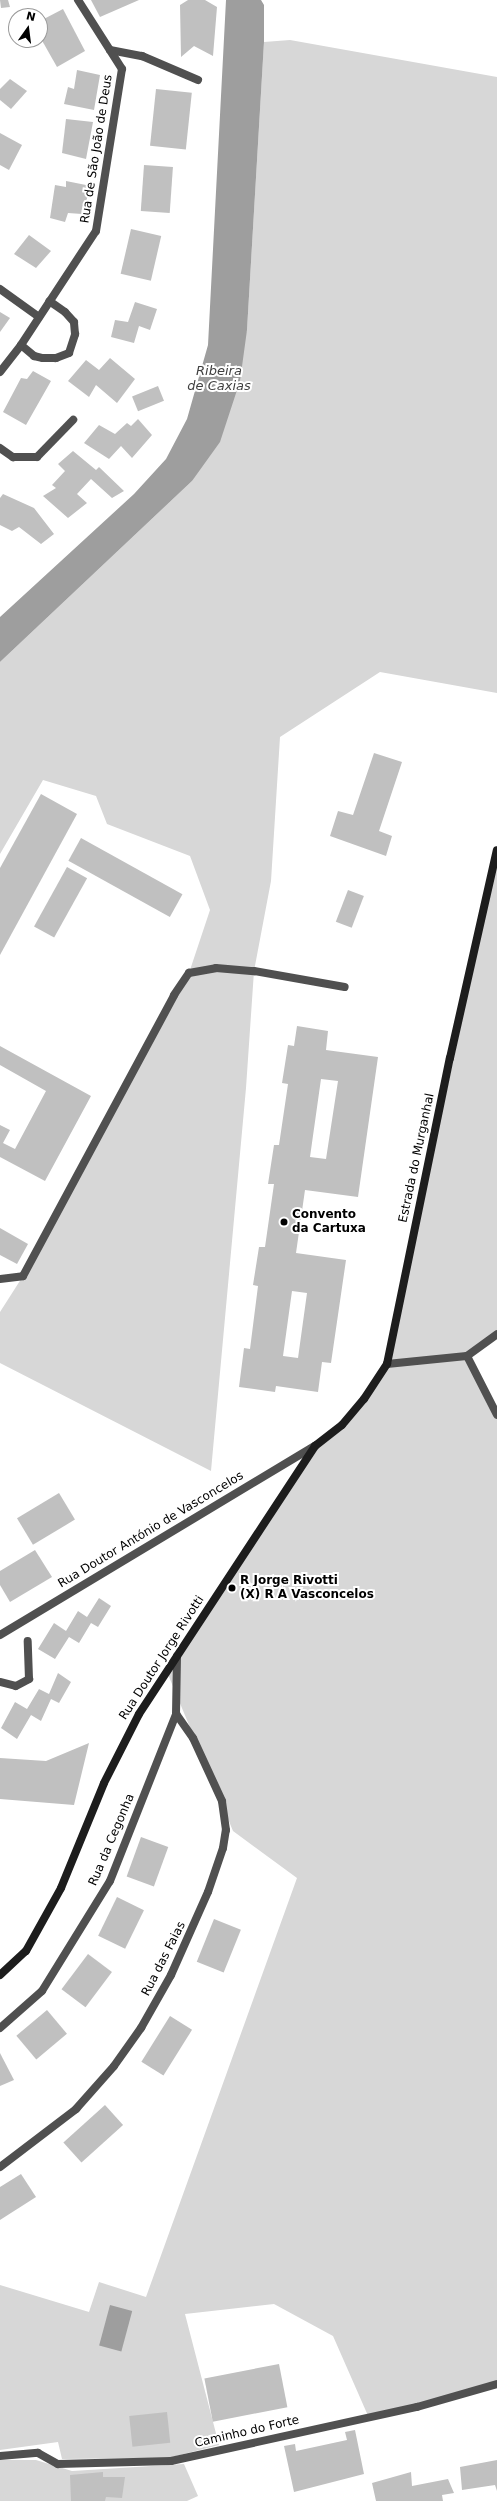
<!DOCTYPE html>
<html>
<head>
<meta charset="utf-8">
<style>
  body { margin:0 }
  #map { position:relative; width:497px; height:2501px; overflow:hidden; background:#fff; font-family:"DejaVu Sans",sans-serif }
  div>[style] { position:absolute }
  .green>* { inset:0; background:#d7d7d7 }
  .water>* { inset:0; background:#9e9e9e; transform-origin:0 0 }
  .building>* { inset:0; background:#c0c0c0; transform-origin:0 0 }
  .lane>* { height:8px; margin:-4px; padding:0 4px; transform-origin:4px; border-radius:4px; background:#505050 }
  .street>* { height:8px; margin:-4px; padding:0 4px; transform-origin:4px; border-radius:4px; background:#505050 }
  .secondary>* { height:8px; margin:-4px; padding:0 4px; transform-origin:4px; border-radius:4px; background:#1d1d1d }
  .dots>* { width:11px; height:11px; translate:-50% -50%; box-sizing:border-box; border:2px solid #fff; border-radius:50% }
  span { translate:-50% -50%; white-space:nowrap; text-align:center; line-height:1.15; -webkit-text-stroke:4px #fff; paint-order:stroke }
  .street-label { font-size:12px; color:#000 }
  .poi-label { font-size:12px; color:#000; font-weight:700 }
  .left { translate:0 -50%; text-align:left }
  .water-label { font-size:13px; color:#3f3f3f; font-style:italic }
  .north { position:absolute; left:8px; top:8px; width:40px; height:40px; box-sizing:border-box; background:#fff; border:1px solid #999; border-radius:50%; rotate:14deg; font-size:11px; font-weight:700; line-height:16px; text-align:center; color:#000 }
  .north::after { content:''; display:block; margin:auto; width:14px; height:18px; background:#000; clip-path:polygon(50% 0,100% 100%,50% 72%,0 100%) }
</style>
</head>
<body>
<div id="map">
  <div class="green">
    <div style="clip-path:polygon(290px 40px,497px 77px,497px 693px,380px 672px,280px 737px,271px 881px,254px 971px,246px 1088px,211px 1471px,0 1363px,0 1312px,23px 1276px,189px 973px,210px 910px,190px 856px,107px 824px,96px 796px,43px 780px,0 854px,0 662px,192px 481px,247px 330px,264px 42px)"></div>
    <div style="clip-path:polygon(497px 860px,497px 1334px,467px 1356px,497px 1415px,497px 2385px,369px 2418px,333px 2336px,274px 2304px,185px 2314px,219px 2445px,168px 2458px,62px 2459px,58px 2442px,0 2450px,0 2285px,89px 2312px,99px 2282px,146px 2297px,297px 1878px,233px 1831px,167px 1672px,315px 1446px,342px 1425px,387px 1364px)"></div>
    <div style="clip-path:polygon(0 2460px,36px 2460px,72px 2471px,184px 2464px,198px 2496px,187px 2501px,0 2501px)"></div>
  </div>
  <div class="water">
    <div style="clip-path:polygon(226px 0,261px 0,264px 5px,264px 42px,247px 330px,240px 381px,220px 442px,192px 481px,0 662px,0 617px,134px 494px,166px 459px,187px 419px,208px 345px)"></div>
    <div style="left:110px;top:2305px;width:23px;height:42px;rotate:15deg"></div>
  </div>
  <div class="building">
    <div style="clip-path:polygon(0 0,8px 0,10px 7px,1px 8px)"></div>
    <div style="clip-path:polygon(91px 0,139px 0,100px 17px)"></div>
    <div style="clip-path:polygon(188px 0,205px 0,217px 7px,213px 56px,194px 46px,181px 57px,180px 5px)"></div>
    <div style="clip-path:polygon(63px 9px,85px 51px,57px 67px,40px 37px,40px 21px)"></div>
    <div style="clip-path:polygon(77px 70px,100px 75px,94px 110px,64px 104px,68px 87px,74px 89px)"></div>
    <div style="clip-path:polygon(10px 79px,27px 91px,11px 109px,0 100px,0 89px)"></div>
    <div style="left:156px;top:89px;width:36px;height:57px;rotate:6deg"></div>
    <div style="clip-path:polygon(66px 119px,93px 122px,86px 159px,62px 153px)"></div>
    <div style="clip-path:polygon(0 133px,22px 145px,9px 170px,0 165px)"></div>
    <div style="left:144px;top:165px;width:29px;height:46px;rotate:4deg"></div>
    <div style="clip-path:polygon(66px 181px,91px 186px,82px 214px,68px 213px,65px 222px,50px 218px,55px 185px,66px 187px)"></div>
    <div style="left:131px;top:229px;width:31px;height:46px;rotate:13deg"></div>
    <div style="clip-path:polygon(29px 235px,51px 251px,36px 268px,14px 254px)"></div>
    <div style="clip-path:polygon(135px 302px,157px 309px,150px 330px,139px 326px,134px 343px,111px 337px,115px 320px,128px 322px)"></div>
    <div style="clip-path:polygon(0 312px,10px 318px,0 332px)"></div>
    <div style="clip-path:polygon(110px 358px,135px 379px,117px 403px,96px 385px,89px 397px,68px 381px,86px 360px,99px 370px)"></div>
    <div style="clip-path:polygon(33px 371px,51px 381px,26px 425px,3px 412px,21px 378px,27px 379px)"></div>
    <div style="left:158px;top:386px;width:16px;height:28px;rotate:68deg"></div>
    <div style="clip-path:polygon(138px 419px,152px 435px,132px 458px,121px 446px,109px 459px,84px 443px,99px 425px,115px 434px,127px 423px,131px 426px)"></div>
    <div style="clip-path:polygon(73px 451px,96px 470px,99px 467px,124px 491px,112px 498px,91px 479px,77px 494px,87px 503px,68px 518px,43px 496px,56px 488px,52px 485px,65px 471px,58px 464px)"></div>
    <div style="clip-path:polygon(3px 494px,34px 508px,54px 534px,41px 544px,19px 527px,12px 531px,0 525px,0 498px)"></div>
    <div style="clip-path:polygon(374px 753px,402px 762px,379px 831px,392px 836px,386px 856px,330px 836px,338px 811px,353px 815px)"></div>
    <div style="clip-path:polygon(41px 794px,77px 814px,0 955px,0 868px)"></div>
    <div style="left:81px;top:838px;width:116px;height:26px;rotate:29deg"></div>
    <div style="left:67px;top:867px;width:23px;height:68px;rotate:29deg"></div>
    <div style="left:348px;top:890px;width:17px;height:34px;rotate:21deg"></div>
    <div style="clip-path:polygon(evenodd,297px 1026px,328px 1031px,326px 1050px,378px 1057px,358px 1197px,305px 1190px,296px 1253px,346px 1260px,331px 1363px,322px 1362px,318px 1392px,276px 1386px,275px 1392px,239px 1387px,244px 1348px,250px 1349px,258px 1286px,253px 1285px,259px 1247px,265px 1247px,274px 1184px,268px 1184px,274px 1145px,279px 1145px,288px 1084px,282px 1083px,288px 1045px,294px 1046px,297px 1026px,321px 1079px,338px 1081px,326px 1159px,310px 1157px,321px 1079px,297px 1026px,292px 1291px,307px 1293px,298px 1358px,283px 1356px,292px 1291px)"></div>
    <div style="clip-path:polygon(0 1046px,91px 1096px,45px 1181px,0 1157px,0 1125px,10px 1130px,3px 1143px,15px 1149px,46px 1091px,0 1065px)"></div>
    <div style="clip-path:polygon(0 1228px,28px 1244px,17px 1264px,0 1255px)"></div>
    <div style="left:59px;top:1493px;width:31px;height:49px;rotate:59deg"></div>
    <div style="clip-path:polygon(35px 1550px,52px 1577px,10px 1602px,0 1585px,0 1571px)"></div>
    <div style="clip-path:polygon(99px 1598px,111px 1606px,98px 1627px,91px 1623px,79px 1643px,69px 1637px,55px 1659px,38px 1649px,54px 1623px,66px 1631px,78px 1611px,87px 1617px)"></div>
    <div style="clip-path:polygon(58px 1673px,71px 1682px,59px 1703px,51px 1699px,41px 1721px,31px 1715px,17px 1739px,1px 1728px,15px 1702px,27px 1709px,39px 1689px,49px 1694px)"></div>
    <div style="clip-path:polygon(89px 1743px,74px 1805px,0 1799px,0 1758px,46px 1761px)"></div>
    <div style="left:141px;top:1837px;width:29px;height:42px;rotate:20deg"></div>
    <div style="left:117px;top:1897px;width:30px;height:43px;rotate:26deg"></div>
    <div style="left:214px;top:1919px;width:29px;height:46px;rotate:22deg"></div>
    <div style="left:88px;top:1954px;width:30px;height:44px;rotate:37deg"></div>
    <div style="left:47px;top:2010px;width:31px;height:40px;rotate:50deg"></div>
    <div style="left:170px;top:2016px;width:26px;height:54px;rotate:32deg"></div>
    <div style="clip-path:polygon(0 2053px,14px 2080px,0 2086px)"></div>
    <div style="left:105px;top:2105px;width:27px;height:56px;rotate:48deg"></div>
    <div style="clip-path:polygon(21px 2174px,36px 2197px,0 2220px,0 2187px)"></div>
    <div style="left:279px;top:2364px;width:44px;height:76px;rotate:79deg"></div>
    <div style="left:167px;top:2412px;width:31px;height:38px;rotate:84deg"></div>
    <div style="clip-path:polygon(355px 2430px,364px 2474px,294px 2492px,284px 2446px,295px 2444px,296px 2451px,347px 2440px,345px 2432px)"></div>
    <div style="clip-path:polygon(497px 2460px,497px 2491px,495px 2485px,462px 2490px,460px 2467px)"></div>
    <div style="clip-path:polygon(103px 2472px,103px 2477px,125px 2477px,122px 2498px,106px 2497px,105px 2501px,71px 2501px,70px 2475px)"></div>
    <div style="clip-path:polygon(411px 2472px,412px 2486px,448px 2479px,454px 2493px,442px 2495px,443px 2501px,376px 2501px,372px 2483px)"></div>
  </div>
  <div class="lane">
    <div style="left:21px;top:345px;width:17px;rotate:40deg"></div>
    <div style="left:34px;top:356px;width:9px;rotate:13deg"></div>
    <div style="left:43px;top:358px;width:13px"></div>
    <div style="left:56px;top:358px;width:14px;rotate:-21deg"></div>
    <div style="left:69px;top:353px;width:20px;rotate:-72deg"></div>
    <div style="left:75px;top:334px;width:12px;rotate:-95deg"></div>
    <div style="left:74px;top:322px;width:13px;rotate:-132deg"></div>
    <div style="left:65px;top:312px;width:19px;rotate:-145deg"></div>
    <div style="left:0;top:1279px;width:23px;rotate:-7deg"></div>
    <div style="left:23px;top:1276px;width:319px;rotate:-61.7deg"></div>
    <div style="left:174px;top:995px;width:27px;rotate:-56deg"></div>
    <div style="left:189px;top:973px;width:27px;rotate:-10deg"></div>
    <div style="left:216px;top:968px;width:38px;rotate:5deg"></div>
    <div style="left:254px;top:971px;width:92px;rotate:10deg"></div>
  </div>
  <div class="street">
    <div style="left:110px;top:50px;width:33px;rotate:11deg"></div>
    <div style="left:142px;top:56px;width:61px;rotate:23.2deg"></div>
    <div style="left:0;top:289px;width:48px;rotate:35.7deg"></div>
    <div style="left:0;top:372px;width:34px;rotate:-52deg"></div>
    <div style="left:21px;top:345px;width:136px;rotate:-56.7deg"></div>
    <div style="left:96px;top:231px;width:164px;rotate:-80.9deg"></div>
    <div style="left:122px;top:69px;width:82px;rotate:-122.5deg"></div>
    <div style="left:0;top:448px;width:16px;rotate:35deg"></div>
    <div style="left:13px;top:457px;width:24px"></div>
    <div style="left:37px;top:457px;width:52px;rotate:-45.8deg"></div>
    <div style="left:467px;top:1356px;width:66px;rotate:63deg"></div>
    <div style="left:387px;top:1364px;width:80px;rotate:-5.7deg"></div>
    <div style="left:467px;top:1356px;width:37px;rotate:-36deg"></div>
    <div style="left:0;top:1635px;width:367px;rotate:-31deg"></div>
    <div style="left:0;top:1682px;width:16px;rotate:14deg"></div>
    <div style="left:16px;top:1686px;width:15px;rotate:-28deg"></div>
    <div style="left:29px;top:1679px;width:38px;rotate:-92deg"></div>
    <div style="left:0;top:2028px;width:56px;rotate:-41.4deg"></div>
    <div style="left:42px;top:1991px;width:129px;rotate:-58.3deg"></div>
    <div style="left:110px;top:1881px;width:180px;rotate:-68.4deg"></div>
    <div style="left:176px;top:1714px;width:58px;rotate:-89deg"></div>
    <div style="left:0;top:2167px;width:96px;rotate:-37.3deg"></div>
    <div style="left:76px;top:2109px;width:57px;rotate:-48.5deg"></div>
    <div style="left:114px;top:2066px;width:47px;rotate:-54.6deg"></div>
    <div style="left:141px;top:2028px;width:61px;rotate:-60.5deg"></div>
    <div style="left:171px;top:1975px;width:91px;rotate:-66deg"></div>
    <div style="left:208px;top:1892px;width:46px;rotate:-71.2deg"></div>
    <div style="left:223px;top:1848px;width:18px;rotate:-81deg"></div>
    <div style="left:226px;top:1830px;width:29px;rotate:-98deg"></div>
    <div style="left:222px;top:1801px;width:69px;rotate:-114.7deg"></div>
    <div style="left:193px;top:1738px;width:29px;rotate:-125deg"></div>
    <div style="left:0;top:2456px;width:38px;rotate:-5deg"></div>
    <div style="left:38px;top:2453px;width:23px;rotate:29deg"></div>
    <div style="left:58px;top:2464px;width:113px;rotate:-1.5deg"></div>
    <div style="left:171px;top:2461px;width:252px;rotate:-12.4deg"></div>
    <div style="left:417px;top:2407px;width:83px;rotate:-16deg"></div>
  </div>
  <div class="secondary">
    <div style="left:0;top:1975px;width:35px;rotate:-43deg"></div>
    <div style="left:26px;top:1951px;width:72px;rotate:-60.9deg"></div>
    <div style="left:61px;top:1888px;width:113px;rotate:-67.7deg"></div>
    <div style="left:104px;top:1783px;width:77px;rotate:-63.1deg"></div>
    <div style="left:139px;top:1714px;width:321px;rotate:-56.7deg"></div>
    <div style="left:315px;top:1446px;width:34px;rotate:-38deg"></div>
    <div style="left:342px;top:1425px;width:34px;rotate:-50deg"></div>
    <div style="left:364px;top:1399px;width:42px;rotate:-56.7deg"></div>
    <div style="left:387px;top:1364px;width:312px;rotate:-78.4deg"></div>
    <div style="left:450px;top:1058px;width:213px;rotate:-77.3deg"></div>
  </div>
  <div class="dots">
    <div style="left:284px;top:1222px;background:#000"></div>
    <div style="left:232px;top:1588px;background:#000"></div>
  </div>
  <div class="street-label">
    <span style="left:97px;top:149px;rotate:-81deg">Rua de São João de Deus</span>
    <span style="left:417px;top:1158px;rotate:-78deg">Estrada do Murganhal</span>
    <span style="left:151px;top:1530px;rotate:-31deg">Rua Doutor António de Vasconcelos</span>
    <span style="left:162px;top:1658px;rotate:-57deg">Rua Doutor Jorge Rivotti</span>
    <span style="left:112px;top:1840px;rotate:-67deg">Rua da Cegonha</span>
    <span style="left:164px;top:1959px;rotate:-63deg">Rua das Faias</span>
    <span style="left:247px;top:2432px;rotate:-13deg">Caminho do Forte</span>
  </div>
  <div class="poi-label">
    <span class="left" style="left:292px;top:1222px">Convento<br>da Cartuxa</span>
    <span class="left" style="left:240px;top:1588px">R Jorge Rivotti<br>(X) R A Vasconcelos</span>
  </div>
  <div class="water-label">
    <span style="left:219px;top:379px">Ribeira<br>de Caxias</span>
  </div>
  <div class="north">N</div>
</div>
</body>
</html>
